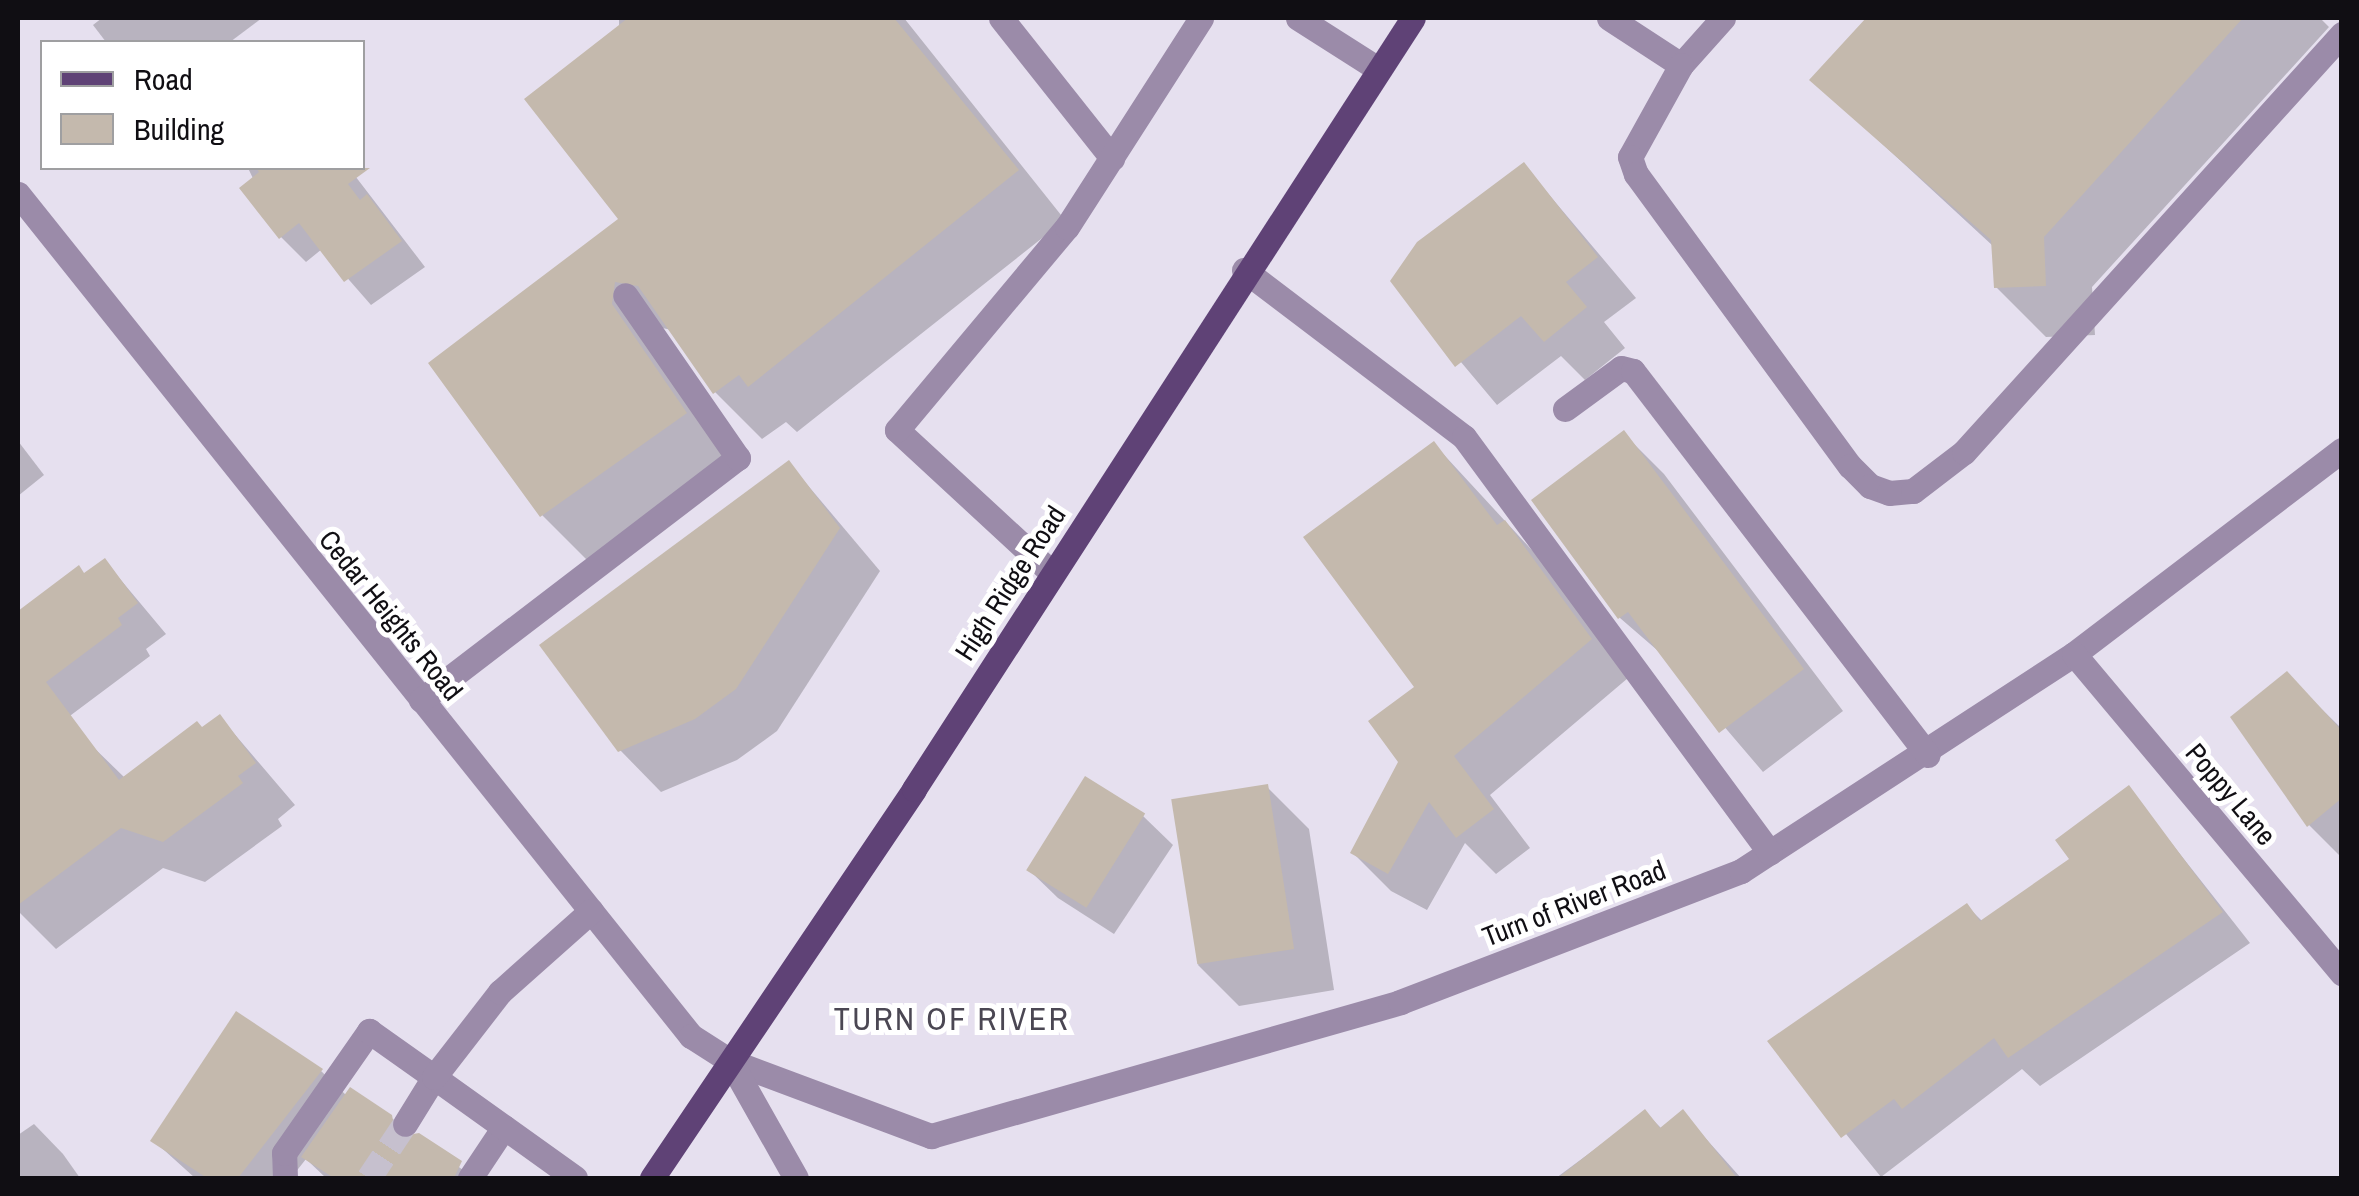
<!DOCTYPE html>
<html>
<head>
<meta charset="utf-8">
<style>
  body { margin:0 }
  #map { position:relative; width:2359px; height:1196px; overflow:hidden; background:#e6e0ef; font-family:"Archivo Narrow",sans-serif }
  div>[style] { position:absolute }
  .shadow>* { inset:0; background:#0003 }
  .building>* { inset:0; background:#c4b9ad; transform-origin:0 0 }
  .minor-tunnel>* { height:25px; margin-top:-12.5px; transform-origin:0; background:repeating-linear-gradient(90deg,#c6c0ce 0 25px,transparent 0 37px) }
  .minor>* { height:25px; margin:-12.5px; padding:0 12.5px; transform-origin:12.5px; border-radius:12.5px; background:#9b8ba9 }
  .major>* { height:25px; margin:-12.5px; padding:0 12.5px; transform-origin:12.5px; border-radius:12.5px; background:#5f4276 }
  span { translate:-50% -50%; white-space:nowrap; text-align:center; line-height:1.15; -webkit-text-stroke:10px #fff; paint-order:stroke }
  .street-label { font-size:28px; color:#100e13 }
  .quarter-label { font-size:32px; color:#4b4753; letter-spacing:2.5px }
  .frame { position:absolute; inset:0; border:20px solid #100e13; pointer-events:none }
  .legend { position:absolute; left:40px; top:40px; width:325px; height:130px; box-sizing:border-box; background:#fff; border:2px solid #9f9fa1; margin:0; padding:12px 18px; list-style:none; font-size:30px; color:#100e13 }
  .legend li { display:flex; align-items:center; gap:20px; height:50px }
  .legend b { width:50px; border:2px solid #9f9fa1 }
</style>
</head>
<body>
<div id="map">
  <div class="shadow">
    <div style="clip-path:polygon(102px 18px,262px 18px,230px 42px,106px 42px,93px 25px)"></div>
    <div style="clip-path:polygon(619px 18px,904px 18px,1065px 220px,797px 432px,786px 422px,762px 439px,715px 392px,672px 330px,662px 328px,732px 461px,589px 562px,542px 515px,621px 220px)"></div>
    <div style="clip-path:polygon(1867px 18px,2320px 18px,2329px 27px,2092px 287px,2095px 335px,2046px 337px,1996px 287px,1993px 246px,1813px 80px)"></div>
    <div style="clip-path:polygon(1524px 165px,1636px 298px,1604px 322px,1625px 348px,1585px 380px,1561px 356px,1497px 405px,1393px 281px)"></div>
    <div style="clip-path:polygon(248px 168px,349px 168px,425px 267px,371px 305px,322px 249px,306px 262px,281px 237px)"></div>
    <div style="clip-path:polygon(1623px 433px,1664px 474px,1843px 711px,1763px 772px,1664px 656px,1620px 618px)"></div>
    <div style="clip-path:polygon(18px 441px,44px 475px,18px 496px)"></div>
    <div style="clip-path:polygon(1434px 444px,1542px 561px,1628px 678px,1490px 795px,1530px 848px,1496px 874px,1465px 843px,1427px 910px,1391px 891px,1353px 853px,1401px 761px,1418px 687px)"></div>
    <div style="clip-path:polygon(789px 463px,880px 571px,777px 731px,737px 760px,661px 792px,620px 750px)"></div>
    <div style="clip-path:polygon(105px 561px,166px 634px,146px 649px,150px 656px,47px 733px,18px 704px,18px 615px,78px 568px,85px 575px)"></div>
    <div style="clip-path:polygon(2287px 675px,2342px 729px,2342px 858px,2309px 825px)"></div>
    <div style="clip-path:polygon(220px 717px,295px 805px,278px 819px,282px 826px,205px 882px,163px 868px,56px 949px,18px 911px,18px 792px,86px 740px,125px 778px)"></div>
    <div style="clip-path:polygon(1267px 787px,1309px 829px,1334px 990px,1239px 1006px,1198px 965px)"></div>
    <div style="clip-path:polygon(2128px 788px,2250px 943px,2040px 1086px,2022px 1069px,1881px 1177px,1771px 1042px,1967px 906px,1983px 922px,2072px 860px)"></div>
    <div style="clip-path:polygon(1143px 816px,1173px 845px,1114px 934px,1058px 898px,1028px 869px)"></div>
    <div style="clip-path:polygon(321px 1071px,347px 1096px,390px 1117px,474px 1178px,326px 1178px,306px 1159px,291px 1178px,195px 1178px,154px 1141px)"></div>
    <div style="clip-path:polygon(1645px 1112px,1662px 1129px,1683px 1113px,1741px 1178px,1556px 1178px)"></div>
    <div style="clip-path:polygon(34px 1124px,63px 1154px,80px 1178px,18px 1178px,18px 1135px)"></div>
  </div>
  <div class="building">
    <div style="clip-path:polygon(628px 18px,894px 18px,1019px 170px,748px 387px,739px 375px,713px 394px,638px 286px,615px 282px,612px 304px,687px 413px,540px 517px,428px 363px,618px 219px,524px 99px)"></div>
    <div style="clip-path:polygon(1866px 18px,2243px 18px,2044px 237px,2046px 286px,1994px 288px,1991px 240px,1809px 80px)"></div>
    <div style="clip-path:polygon(1524px 162px,1598px 257px,1566px 282px,1587px 307px,1544px 342px,1521px 316px,1455px 367px,1390px 281px,1417px 242px)"></div>
    <div style="clip-path:polygon(256px 168px,370px 168px,348px 184px,360px 200px,367px 194px,402px 241px,344px 282px,299px 223px,279px 239px,239px 188px,259px 172px)"></div>
    <div style="clip-path:polygon(1624px 430px,1804px 669px,1719px 733px,1628px 612px,1618px 619px,1531px 500px)"></div>
    <div style="clip-path:polygon(1434px 441px,1497px 525px,1505px 520px,1592px 639px,1454px 756px,1494px 809px,1456px 838px,1429px 802px,1388px 874px,1350px 853px,1398px 762px,1368px 721px,1414px 687px,1303px 537px)"></div>
    <div style="clip-path:polygon(789px 460px,840px 528px,736px 689px,695px 719px,618px 752px,539px 645px)"></div>
    <div style="clip-path:polygon(105px 558px,138px 603px,118px 618px,122px 625px,46px 682px,119px 780px,197px 721px,202px 727px,220px 714px,256px 763px,238px 776px,243px 783px,163px 842px,121px 828px,18px 905px,18px 611px,79px 565px,84px 573px)"></div>
    <div style="clip-path:polygon(2287px 671px,2342px 731px,2342px 798px,2307px 827px,2230px 717px)"></div>
    <div style="left:1085px;top:776px;width:71px;height:111px;rotate:32deg"></div>
    <div style="left:1268px;top:784px;width:167px;height:98px;rotate:81deg"></div>
    <div style="clip-path:polygon(2129px 785px,2223px 912px,2008px 1058px,1994px 1038px,1902px 1109px,1894px 1099px,1841px 1138px,1767px 1041px,1967px 903px,1980px 921px,2069px 859px,2055px 840px)"></div>
    <div style="clip-path:polygon(236px 1011px,323px 1069px,238px 1178px,207px 1178px,150px 1141px)"></div>
    <div style="clip-path:polygon(350px 1087px,392px 1115px,396px 1137px,419px 1133px,462px 1161px,454px 1178px,334px 1178px,301px 1157px)"></div>
    <div style="clip-path:polygon(1645px 1109px,1660px 1128px,1683px 1109px,1737px 1178px,1558px 1178px)"></div>
  </div>
  <div class="minor-tunnel">
    <div style="left:369px;top:1178px;width:65px;rotate:-56.3deg"></div>
  </div>
  <div class="minor">
    <div style="left:1001px;top:18px;width:179px;rotate:51.6deg"></div>
    <div style="left:1298px;top:18px;width:95px;rotate:32.5deg"></div>
    <div style="left:1609px;top:18px;width:86px;rotate:33.1deg"></div>
    <div style="left:1723px;top:18px;width:63px;rotate:131.8deg"></div>
    <div style="left:1681px;top:65px;width:105px;rotate:119deg"></div>
    <div style="left:1630px;top:157px;width:18px;rotate:71deg"></div>
    <div style="left:1636px;top:174px;width:362px;rotate:53.8deg"></div>
    <div style="left:1850px;top:466px;width:28px;rotate:45deg"></div>
    <div style="left:1870px;top:486px;width:20px;rotate:20deg"></div>
    <div style="left:1889px;top:493px;width:24px;rotate:-5deg"></div>
    <div style="left:1913px;top:491px;width:64px;rotate:-37.4deg"></div>
    <div style="left:1964px;top:452px;width:564px;rotate:-47.88deg"></div>
    <div style="left:18px;top:194px;width:1078px;rotate:51.37deg"></div>
    <div style="left:691px;top:1036px;width:46px;rotate:32.7deg"></div>
    <div style="left:730px;top:1061px;width:215px;rotate:20.5deg"></div>
    <div style="left:931px;top:1136px;width:488px;rotate:-15.9deg"></div>
    <div style="left:1400px;top:1002px;width:365px;rotate:-21deg"></div>
    <div style="left:1741px;top:871px;width:397px;rotate:-33.1deg"></div>
    <div style="left:2074px;top:654px;width:337px;rotate:-37.3deg"></div>
    <div style="left:1244px;top:270px;width:276px;rotate:37.2deg"></div>
    <div style="left:1464px;top:437px;width:516px;rotate:53.66deg"></div>
    <div style="left:1565px;top:409px;width:69px;rotate:-36.2deg"></div>
    <div style="left:1621px;top:368px;width:12px;rotate:14deg"></div>
    <div style="left:1633px;top:371px;width:484px;rotate:52.5deg"></div>
    <div style="left:1052px;top:573px;width:211px;rotate:-137.3deg"></div>
    <div style="left:897px;top:430px;width:265px;rotate:-50.1deg"></div>
    <div style="left:1067px;top:227px;width:248px;rotate:-57.3deg"></div>
    <div style="left:2074px;top:654px;width:417px;rotate:50deg"></div>
    <div style="left:421px;top:700px;width:399px;rotate:-37.4deg"></div>
    <div style="left:738px;top:458px;width:198px;rotate:-124.7deg"></div>
    <div style="left:730px;top:1061px;width:134px;rotate:60.6deg"></div>
    <div style="left:285px;top:1178px;width:25px;rotate:-92deg"></div>
    <div style="left:284px;top:1153px;width:149px;rotate:-55.1deg"></div>
    <div style="left:369px;top:1031px;width:80px;rotate:35.3deg"></div>
    <div style="left:434px;top:1077px;width:55px;rotate:121.7deg"></div>
    <div style="left:470px;top:1178px;width:61px;rotate:-56.3deg"></div>
    <div style="left:575px;top:1178px;width:173px;rotate:-144.4deg"></div>
    <div style="left:434px;top:1077px;width:108px;rotate:-52.2deg"></div>
    <div style="left:500px;top:992px;width:122px;rotate:-41.7deg"></div>
  </div>
  <div class="major">
    <div style="left:652px;top:1178px;width:469px;rotate:-56deg"></div>
    <div style="left:914px;top:789px;width:918px;rotate:-57.09deg"></div>
  </div>
  <div class="street-label">
    <span style="left:1010px;top:583px;rotate:-57deg">High Ridge Road</span>
    <span style="left:391px;top:615px;rotate:51deg">Cedar Heights Road</span>
    <span style="left:2231px;top:794px;rotate:50deg">Poppy Lane</span>
    <span style="left:1574px;top:903px;rotate:-21deg">Turn of River Road</span>
  </div>
  <div class="quarter-label">
    <span style="left:952px;top:1019px">TURN OF RIVER</span>
  </div>
  <div class="frame"></div>
  <ul class="legend">
  <li><b style="height:12px;background:#5f4276"></b>Road</li>
  <li><b style="height:28px;background:#c4b9ad"></b>Building</li>
  </ul>
</div>
</body>
</html>
